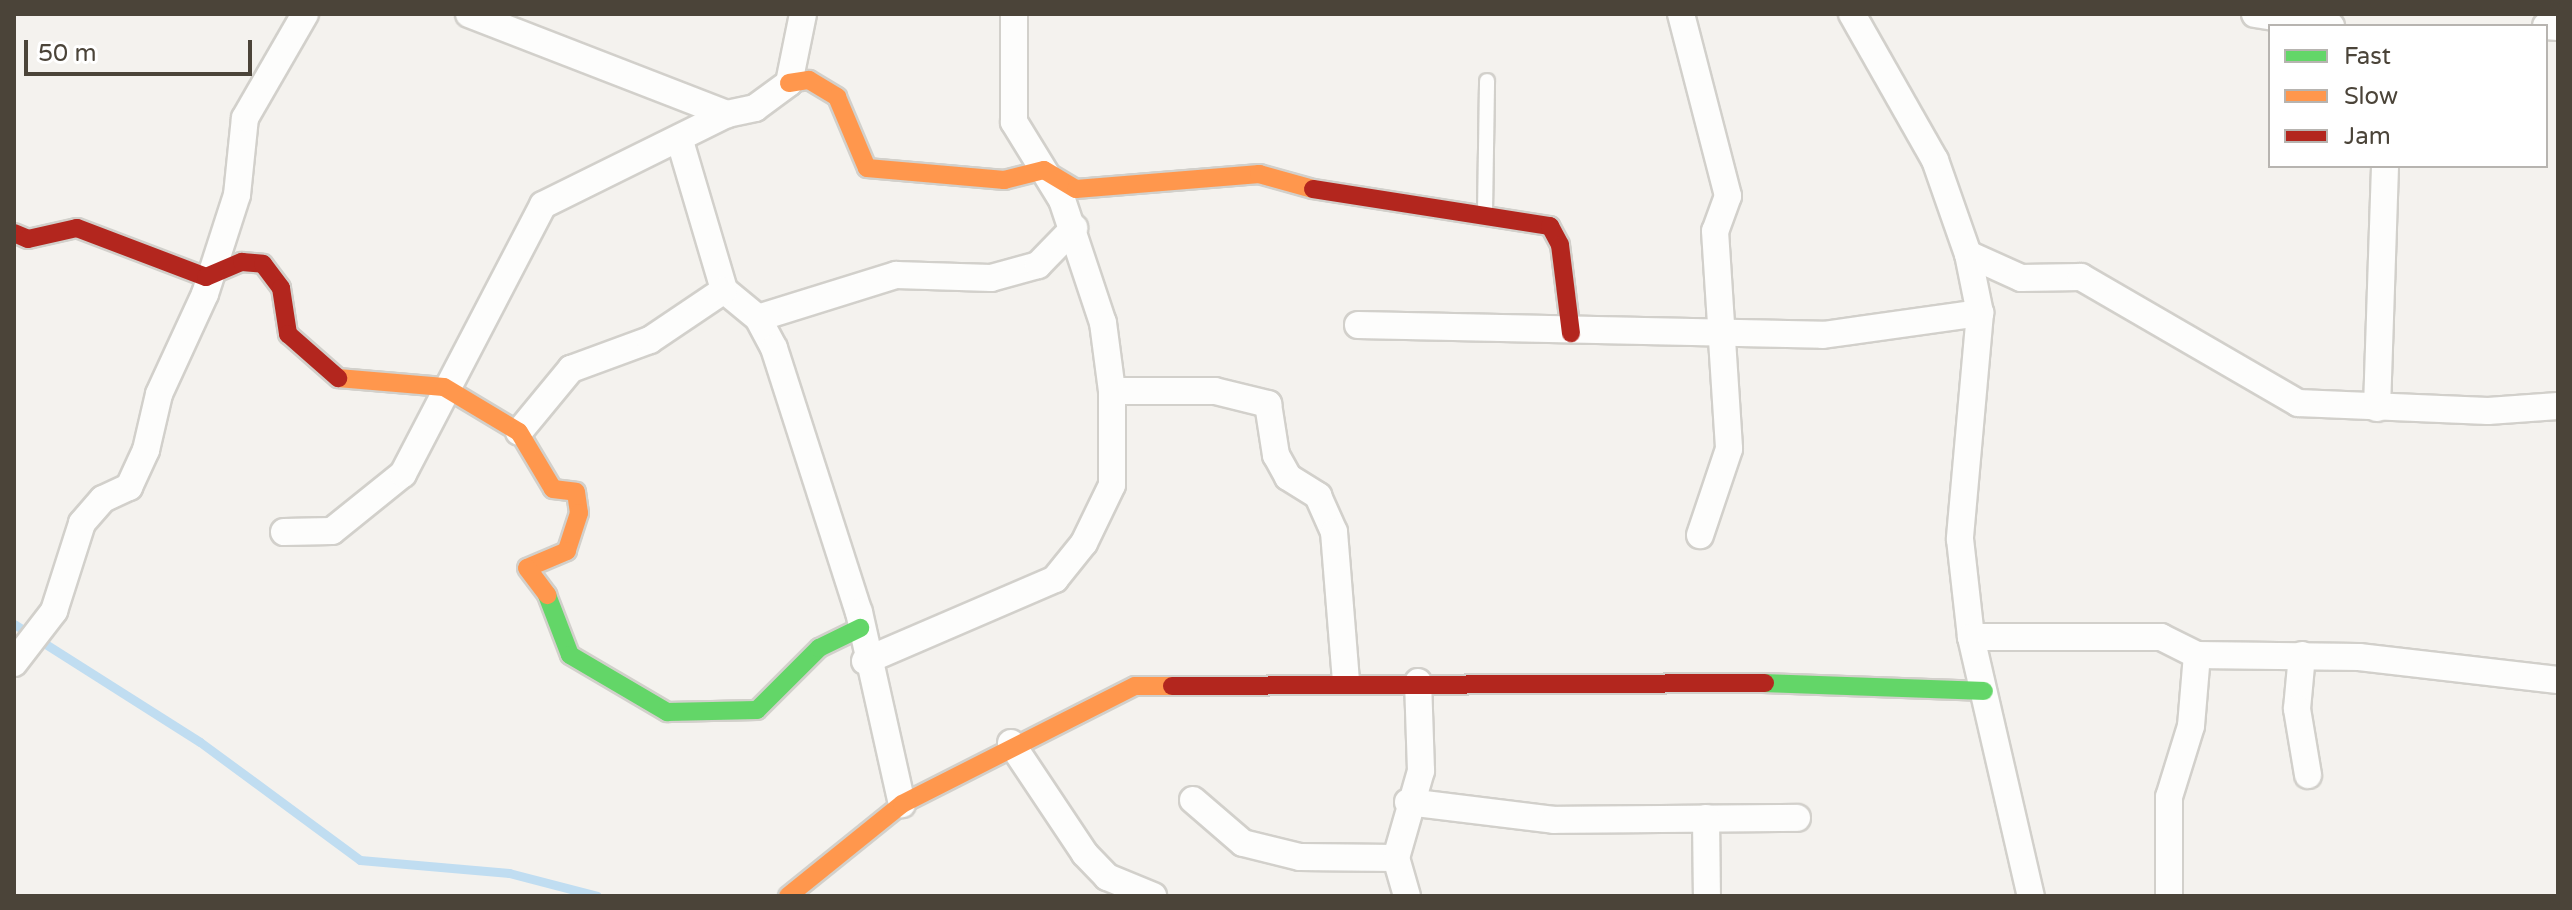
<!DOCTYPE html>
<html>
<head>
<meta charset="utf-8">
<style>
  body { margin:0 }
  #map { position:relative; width:2572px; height:910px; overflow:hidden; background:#f4f2ee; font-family:"Varela Round",sans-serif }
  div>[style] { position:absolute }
  .stream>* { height:9px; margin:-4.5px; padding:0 4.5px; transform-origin:4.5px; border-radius:4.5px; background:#c0ddf1 }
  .roads { filter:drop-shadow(2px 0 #d2d0cb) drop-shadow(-2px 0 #d2d0cb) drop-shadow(0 2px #d2d0cb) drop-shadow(0 -2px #d2d0cb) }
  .lane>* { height:14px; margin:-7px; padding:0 7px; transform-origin:7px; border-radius:7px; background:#fdfdfc }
  .street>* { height:26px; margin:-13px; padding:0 13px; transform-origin:13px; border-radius:13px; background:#fdfdfc }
  .fast>* { height:18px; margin:-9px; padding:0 9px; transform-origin:9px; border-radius:9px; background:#63d668 }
  .slow>* { height:18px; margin:-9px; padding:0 9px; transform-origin:9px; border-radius:9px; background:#ff974d }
  .jam>* { height:18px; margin:-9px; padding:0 9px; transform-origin:9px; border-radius:9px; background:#b3261e }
  span { translate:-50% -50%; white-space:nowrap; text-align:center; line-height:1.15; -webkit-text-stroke:6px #fff; paint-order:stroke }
  .frame { position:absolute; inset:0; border:16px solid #4b4439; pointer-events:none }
  .legend { position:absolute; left:2268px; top:24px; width:280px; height:144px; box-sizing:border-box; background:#fff; border:2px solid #b7b4b0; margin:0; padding:10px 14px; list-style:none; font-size:24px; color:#4b4439 }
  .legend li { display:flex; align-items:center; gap:16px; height:40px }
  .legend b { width:40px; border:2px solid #b7b4b0 }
  .scale { position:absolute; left:24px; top:40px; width:228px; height:36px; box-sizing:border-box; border:4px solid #4b4439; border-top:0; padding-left:10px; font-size:24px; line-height:28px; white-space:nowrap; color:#4b4439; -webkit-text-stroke:6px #fff; paint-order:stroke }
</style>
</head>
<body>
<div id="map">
  <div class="stream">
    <div style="left:14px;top:624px;width:220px;rotate:32.4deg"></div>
    <div style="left:200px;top:742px;width:199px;rotate:36.4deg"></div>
    <div style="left:360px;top:860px;width:150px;rotate:5deg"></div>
    <div style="left:509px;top:873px;width:91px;rotate:14.6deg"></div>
  </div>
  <div class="roads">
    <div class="lane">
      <div style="left:1485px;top:212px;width:131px;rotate:-89.1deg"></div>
    </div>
    <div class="street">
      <div style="left:469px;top:14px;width:277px;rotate:21.2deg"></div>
      <div style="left:1681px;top:14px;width:188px;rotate:75.5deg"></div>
      <div style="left:1728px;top:196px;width:37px;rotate:110deg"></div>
      <div style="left:1715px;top:231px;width:218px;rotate:86.3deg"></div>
      <div style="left:1729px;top:449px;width:91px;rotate:108.6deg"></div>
      <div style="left:1852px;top:14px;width:168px;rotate:60.4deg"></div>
      <div style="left:1935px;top:160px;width:100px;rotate:70.7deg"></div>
      <div style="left:1968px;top:254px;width:60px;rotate:78.5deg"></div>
      <div style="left:1980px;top:313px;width:227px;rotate:95.1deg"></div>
      <div style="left:1960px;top:539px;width:99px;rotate:83.6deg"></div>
      <div style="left:1971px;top:637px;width:266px;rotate:77deg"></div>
      <div style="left:2255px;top:14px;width:77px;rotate:9deg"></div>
      <div style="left:2546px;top:26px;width:12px;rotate:5deg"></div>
      <div style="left:680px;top:141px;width:155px;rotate:73.5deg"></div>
      <div style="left:724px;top:290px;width:44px;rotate:39.5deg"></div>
      <div style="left:758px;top:318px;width:34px;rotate:62deg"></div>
      <div style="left:774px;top:348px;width:277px;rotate:72.2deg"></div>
      <div style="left:859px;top:612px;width:197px;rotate:77.4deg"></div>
      <div style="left:1968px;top:254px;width:58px;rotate:24.4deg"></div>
      <div style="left:2021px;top:278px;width:60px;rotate:-1deg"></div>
      <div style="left:2081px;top:277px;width:251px;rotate:30.1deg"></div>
      <div style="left:2298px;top:403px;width:190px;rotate:2.4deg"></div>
      <div style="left:2488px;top:411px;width:70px;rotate:-4.1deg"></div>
      <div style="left:758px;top:318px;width:145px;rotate:-17.3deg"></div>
      <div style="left:896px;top:275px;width:95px;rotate:1.8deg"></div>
      <div style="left:991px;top:278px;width:49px;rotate:-15.5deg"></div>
      <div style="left:1038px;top:265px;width:52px;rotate:-45.8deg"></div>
      <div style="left:1358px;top:325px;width:465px;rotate:1.2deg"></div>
      <div style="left:1823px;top:335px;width:159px;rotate:-8deg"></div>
      <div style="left:1112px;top:391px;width:103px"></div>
      <div style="left:1215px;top:391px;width:55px;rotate:13.8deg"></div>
      <div style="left:1268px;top:404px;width:52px;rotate:81.1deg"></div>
      <div style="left:1276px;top:455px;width:25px;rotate:61deg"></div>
      <div style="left:1288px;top:477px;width:36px;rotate:32deg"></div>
      <div style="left:1318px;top:496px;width:39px;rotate:66deg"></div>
      <div style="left:1334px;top:532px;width:149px;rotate:85.4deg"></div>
      <div style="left:2377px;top:408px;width:242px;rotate:-88.1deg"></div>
      <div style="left:519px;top:432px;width:82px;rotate:-50.5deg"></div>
      <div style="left:571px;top:369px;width:84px;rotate:-20.2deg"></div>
      <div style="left:650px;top:340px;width:89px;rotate:-34deg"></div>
      <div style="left:284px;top:532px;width:48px;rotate:-1.2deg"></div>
      <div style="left:332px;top:531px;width:91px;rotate:-38.8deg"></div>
      <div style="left:403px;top:474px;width:303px;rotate:-62.5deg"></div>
      <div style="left:543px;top:205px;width:205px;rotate:-26.3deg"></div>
      <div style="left:727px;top:114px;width:29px;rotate:-12deg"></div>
      <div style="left:755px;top:108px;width:42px;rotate:-36.3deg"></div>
      <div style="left:789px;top:83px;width:70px;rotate:-78.5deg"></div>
      <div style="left:1971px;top:637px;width:190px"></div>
      <div style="left:2161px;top:637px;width:40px;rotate:26.6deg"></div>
      <div style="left:2197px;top:655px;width:162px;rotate:0.7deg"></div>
      <div style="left:2359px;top:657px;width:200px;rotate:6.6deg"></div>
      <div style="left:2302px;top:655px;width:54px;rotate:95.3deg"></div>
      <div style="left:2297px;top:709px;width:67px;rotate:80.5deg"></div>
      <div style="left:865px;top:661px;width:207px;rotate:-23.3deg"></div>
      <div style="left:1055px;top:579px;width:46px;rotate:-51.1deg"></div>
      <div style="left:1084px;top:543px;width:64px;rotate:-64.2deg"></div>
      <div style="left:1112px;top:485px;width:94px;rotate:-90deg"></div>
      <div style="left:1112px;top:391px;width:69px;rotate:-97.5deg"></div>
      <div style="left:1103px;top:323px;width:130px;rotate:-108.4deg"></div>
      <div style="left:1062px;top:200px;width:92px;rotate:-121.6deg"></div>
      <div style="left:1014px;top:122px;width:108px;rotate:-90deg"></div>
      <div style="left:14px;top:663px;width:66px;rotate:-52.4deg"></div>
      <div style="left:54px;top:611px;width:92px;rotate:-72.3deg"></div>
      <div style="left:82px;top:523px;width:32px;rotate:-49deg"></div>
      <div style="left:103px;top:499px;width:29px;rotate:-25deg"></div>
      <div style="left:129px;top:487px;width:41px;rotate:-65.3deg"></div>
      <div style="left:146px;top:450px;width:57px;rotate:-76.9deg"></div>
      <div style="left:159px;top:394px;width:110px;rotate:-65.3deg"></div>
      <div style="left:205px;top:294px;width:104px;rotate:-72.1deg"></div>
      <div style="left:237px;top:195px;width:77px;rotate:-84.1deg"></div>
      <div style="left:245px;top:118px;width:120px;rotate:-60deg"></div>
      <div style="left:1011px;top:743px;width:133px;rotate:56.3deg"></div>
      <div style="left:1085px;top:854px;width:32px;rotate:46deg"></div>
      <div style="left:1107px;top:877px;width:50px;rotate:22.4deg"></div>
      <div style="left:1193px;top:800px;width:66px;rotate:40.7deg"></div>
      <div style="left:1243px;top:843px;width:59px;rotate:13.8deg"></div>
      <div style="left:1300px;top:857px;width:96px;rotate:0.6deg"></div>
      <div style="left:1408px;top:802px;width:147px;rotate:7deg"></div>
      <div style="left:1554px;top:820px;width:243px;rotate:-0.5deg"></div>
      <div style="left:1706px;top:818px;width:78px;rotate:89.3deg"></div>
      <div style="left:1407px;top:896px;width:40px;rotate:-106deg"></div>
      <div style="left:1396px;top:858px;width:91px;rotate:-74deg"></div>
      <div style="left:1421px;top:771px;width:89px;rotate:-91.9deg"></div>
      <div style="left:2169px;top:896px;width:99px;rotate:-90deg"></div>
      <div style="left:2169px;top:797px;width:74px;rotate:-72.8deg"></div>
      <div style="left:2191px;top:726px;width:71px;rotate:-85.2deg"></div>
    </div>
    <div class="fast">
      <div style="left:547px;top:595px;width:64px;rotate:69deg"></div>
      <div style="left:570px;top:655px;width:113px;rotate:30.4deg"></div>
      <div style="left:667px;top:712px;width:90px;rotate:-1.3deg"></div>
      <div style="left:757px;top:710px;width:88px;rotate:-45deg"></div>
      <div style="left:819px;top:648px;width:46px;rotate:-26deg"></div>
      <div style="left:1765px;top:683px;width:219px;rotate:2.1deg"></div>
    </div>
    <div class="slow">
      <div style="left:789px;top:83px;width:20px;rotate:-9deg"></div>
      <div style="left:809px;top:80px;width:33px;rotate:31deg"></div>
      <div style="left:837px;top:97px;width:77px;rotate:67.1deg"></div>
      <div style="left:867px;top:168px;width:138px;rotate:5deg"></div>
      <div style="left:1004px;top:180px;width:41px;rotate:-14deg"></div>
      <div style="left:1044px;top:170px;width:37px;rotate:31deg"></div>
      <div style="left:1076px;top:189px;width:184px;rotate:-4.7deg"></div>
      <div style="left:1259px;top:174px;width:56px;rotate:15.5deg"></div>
      <div style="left:338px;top:378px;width:106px;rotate:4.9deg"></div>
      <div style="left:444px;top:387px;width:87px;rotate:31deg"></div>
      <div style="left:519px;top:432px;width:66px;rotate:59.2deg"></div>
      <div style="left:553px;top:489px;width:23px;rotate:7deg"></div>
      <div style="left:576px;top:492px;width:21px;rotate:82deg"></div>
      <div style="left:579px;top:513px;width:40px;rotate:108deg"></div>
      <div style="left:567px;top:551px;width:43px;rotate:157deg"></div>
      <div style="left:527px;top:568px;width:34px;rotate:53deg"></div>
      <div style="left:788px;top:896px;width:146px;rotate:-38.9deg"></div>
      <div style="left:902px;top:804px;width:261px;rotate:-26.9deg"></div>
      <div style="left:1135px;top:686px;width:37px"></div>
    </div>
    <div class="jam">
      <div style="left:1313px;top:189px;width:240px;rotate:8.9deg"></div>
      <div style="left:1550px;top:226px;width:21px;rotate:62deg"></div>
      <div style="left:1560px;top:245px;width:89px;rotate:82.9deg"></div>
      <div style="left:14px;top:233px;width:15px;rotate:23deg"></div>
      <div style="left:28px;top:239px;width:50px;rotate:-12.7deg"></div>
      <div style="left:77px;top:228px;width:138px;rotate:20.8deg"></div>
      <div style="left:206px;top:277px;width:39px;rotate:-23deg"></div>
      <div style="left:242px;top:262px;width:21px;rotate:5deg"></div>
      <div style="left:263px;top:264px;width:30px;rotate:53deg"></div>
      <div style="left:281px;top:288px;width:47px;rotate:81.3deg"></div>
      <div style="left:288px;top:334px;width:67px;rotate:41.3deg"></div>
      <div style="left:1172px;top:686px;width:593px;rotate:-0.29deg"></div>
    </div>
  </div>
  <div class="frame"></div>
  <ul class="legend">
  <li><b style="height:10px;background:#63d668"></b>Fast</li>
  <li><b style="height:10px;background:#ff974d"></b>Slow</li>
  <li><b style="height:10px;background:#b3261e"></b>Jam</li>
  </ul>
  <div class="scale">50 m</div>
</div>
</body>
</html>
